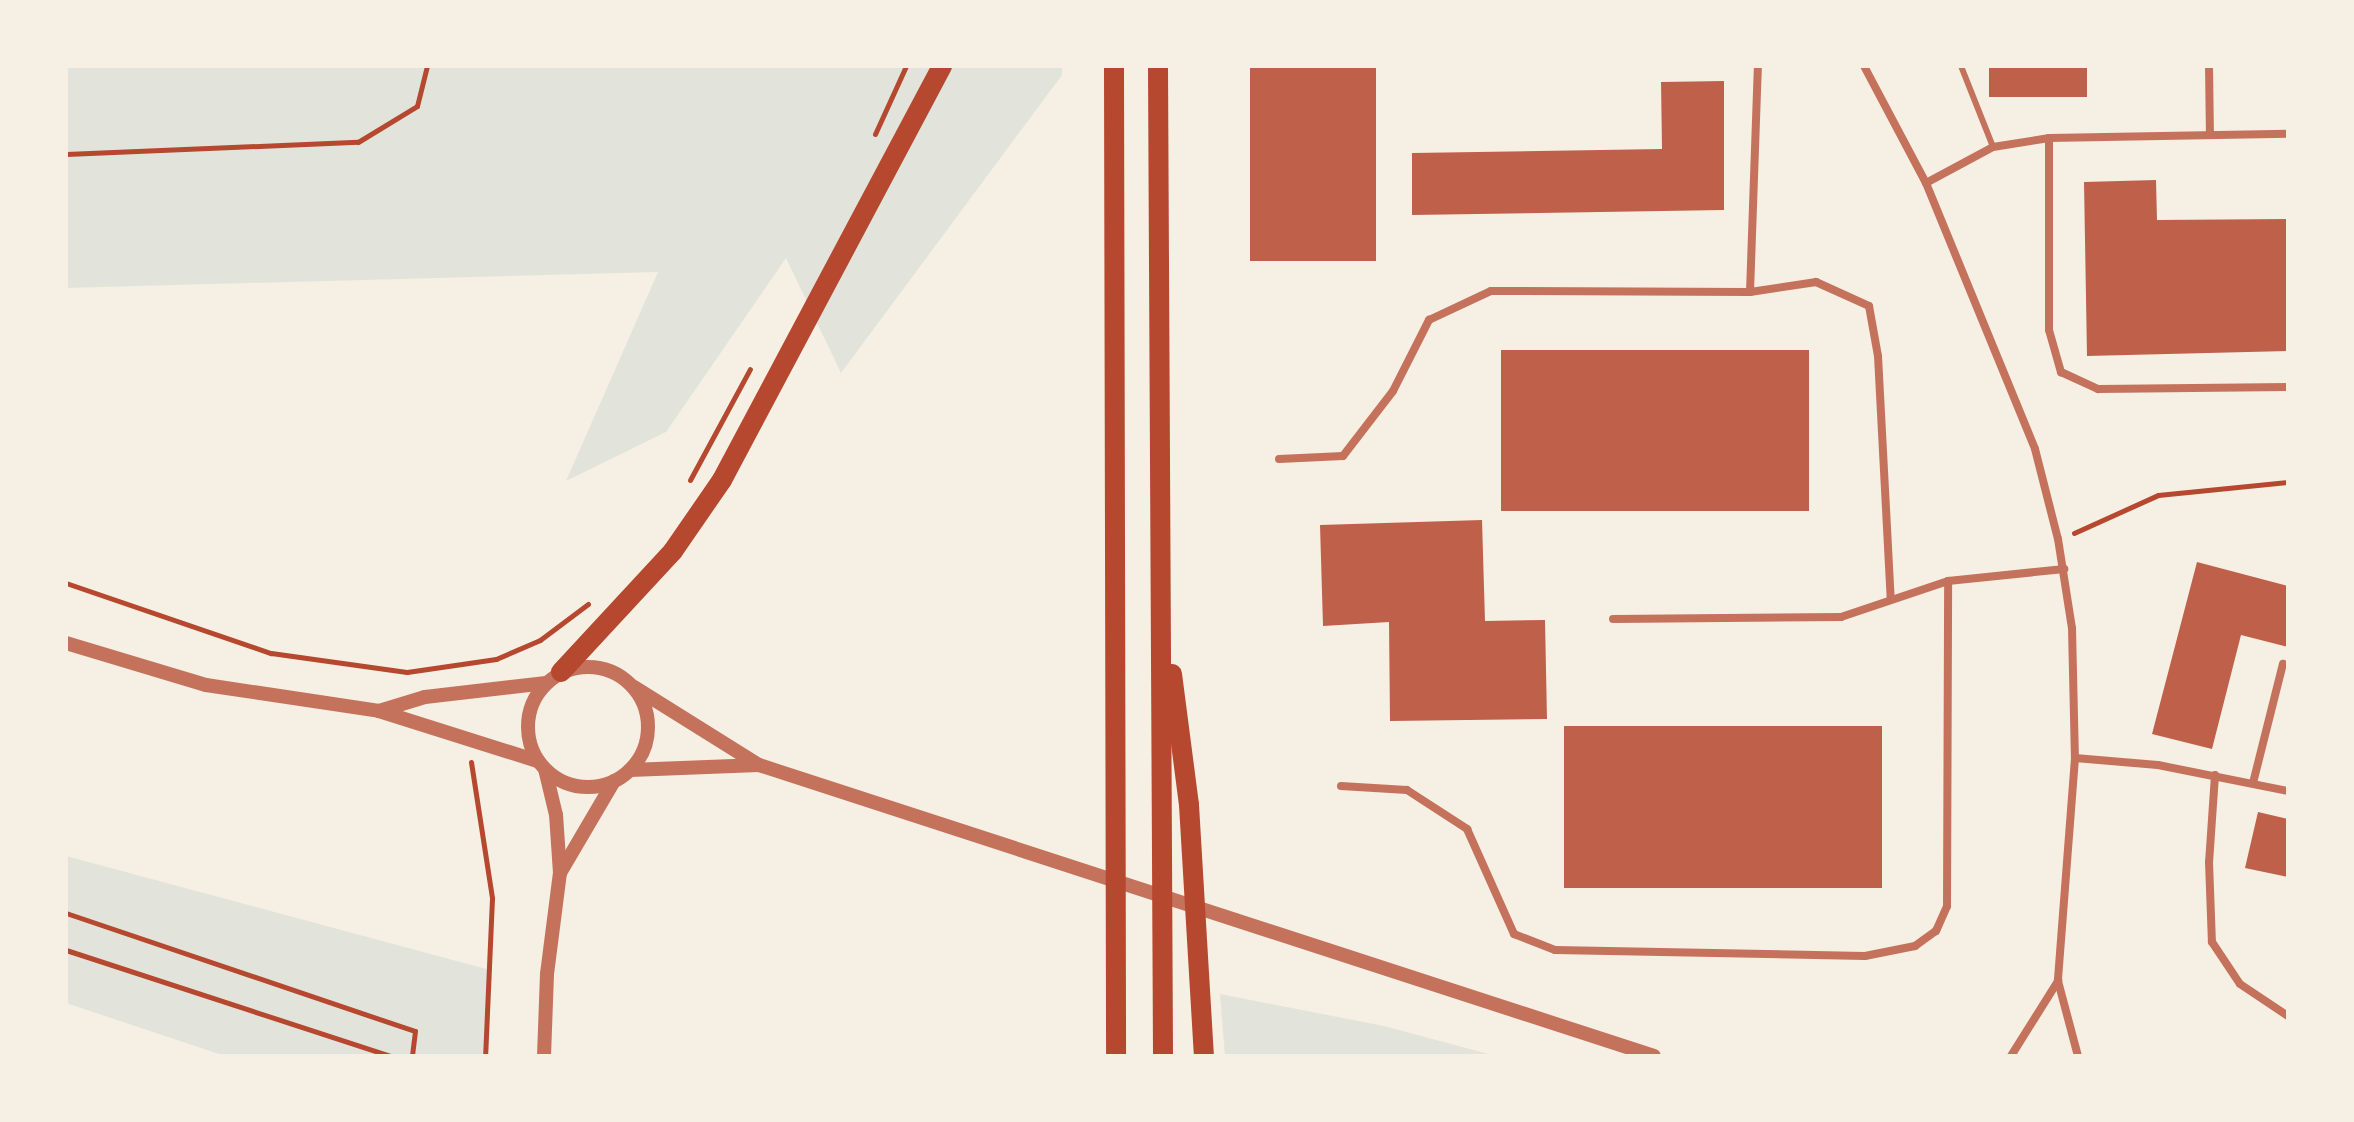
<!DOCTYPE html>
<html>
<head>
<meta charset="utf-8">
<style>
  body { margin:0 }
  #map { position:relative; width:2354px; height:1122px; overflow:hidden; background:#f6efe4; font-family:Barlow,sans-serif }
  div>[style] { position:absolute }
  .green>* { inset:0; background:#e2e4dc }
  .building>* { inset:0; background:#bf614a; transform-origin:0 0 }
  .path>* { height:5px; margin:-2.5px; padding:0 2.5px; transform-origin:2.5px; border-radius:2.5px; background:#b5482f }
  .service>* { height:6px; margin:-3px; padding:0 3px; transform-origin:3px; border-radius:3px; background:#c5725c }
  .minor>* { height:8px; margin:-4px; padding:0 4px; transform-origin:4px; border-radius:4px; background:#c5725c }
  .tertiary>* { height:14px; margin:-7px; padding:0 7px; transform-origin:7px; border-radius:7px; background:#c5725c }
  .tertiary>.ring { margin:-7px; padding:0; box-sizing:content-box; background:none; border:14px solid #c5725c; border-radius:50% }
  .primary>* { height:20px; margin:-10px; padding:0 10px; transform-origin:10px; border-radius:10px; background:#b5482f }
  span { translate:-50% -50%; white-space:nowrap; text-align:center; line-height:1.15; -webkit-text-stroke:6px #f6efe4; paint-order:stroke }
  .frame { position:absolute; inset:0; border:68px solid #f6efe4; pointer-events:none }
</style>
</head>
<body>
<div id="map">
  <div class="green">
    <div style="clip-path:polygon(66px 66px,1062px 66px,1062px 75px,841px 373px,786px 258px,666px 432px,566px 481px,658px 272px,66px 288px)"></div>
    <div style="clip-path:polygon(66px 856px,490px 970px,488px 1056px,225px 1056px,66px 1003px)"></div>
    <div style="clip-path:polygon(1220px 994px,1384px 1026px,1496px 1056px,1225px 1056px)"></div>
  </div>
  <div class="building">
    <div style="left:1250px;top:66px;width:126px;height:195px"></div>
    <div style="left:1989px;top:66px;width:98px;height:31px"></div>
    <div style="clip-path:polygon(1724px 81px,1724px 210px,1412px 215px,1412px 153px,1662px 149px,1661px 82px)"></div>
    <div style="clip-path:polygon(2156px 180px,2157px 220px,2288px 219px,2288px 351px,2087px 356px,2084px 182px)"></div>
    <div style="left:1501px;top:350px;width:308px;height:161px"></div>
    <div style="clip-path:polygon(1482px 520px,1485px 621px,1545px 620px,1547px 719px,1390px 721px,1389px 622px,1323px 626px,1320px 525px)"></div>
    <div style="clip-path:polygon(2197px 562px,2288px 586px,2288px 647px,2241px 635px,2212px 749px,2152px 734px)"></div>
    <div style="left:1564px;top:726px;width:318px;height:162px"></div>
    <div style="clip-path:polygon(2258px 812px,2288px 819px,2288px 877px,2245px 868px)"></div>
  </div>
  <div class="path">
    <div style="left:875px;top:134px;width:75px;rotate:-65.5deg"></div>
    <div style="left:66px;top:154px;width:292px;rotate:-2.4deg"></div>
    <div style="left:358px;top:142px;width:69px;rotate:-31.4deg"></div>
    <div style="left:417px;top:106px;width:41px;rotate:-76deg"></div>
    <div style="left:690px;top:480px;width:126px;rotate:-61.6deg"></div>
    <div style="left:2074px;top:533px;width:92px;rotate:-24.3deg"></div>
    <div style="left:2158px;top:495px;width:131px;rotate:-5.7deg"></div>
    <div style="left:66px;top:583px;width:217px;rotate:18.9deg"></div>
    <div style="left:271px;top:653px;width:137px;rotate:8deg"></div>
    <div style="left:407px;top:672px;width:90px;rotate:-8.3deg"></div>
    <div style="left:496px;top:659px;width:48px;rotate:-23.4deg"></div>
    <div style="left:540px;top:640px;width:60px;rotate:-36.9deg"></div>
    <div style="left:471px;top:762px;width:138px;rotate:81.2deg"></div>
    <div style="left:492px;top:898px;width:158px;rotate:92.5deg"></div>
    <div style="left:66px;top:913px;width:368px;rotate:18.7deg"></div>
    <div style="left:415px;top:1031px;width:25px;rotate:97deg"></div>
    <div style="left:66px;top:950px;width:341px;rotate:18.1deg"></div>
  </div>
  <div class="service">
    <div style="left:1961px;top:66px;width:87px;rotate:68.4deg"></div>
  </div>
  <div class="minor">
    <div style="left:1864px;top:66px;width:132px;rotate:62.1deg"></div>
    <div style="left:1926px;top:183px;width:287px;rotate:67.7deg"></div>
    <div style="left:2035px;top:449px;width:93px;rotate:75.7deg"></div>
    <div style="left:2058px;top:539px;width:90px;rotate:81.1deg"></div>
    <div style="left:2072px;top:628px;width:130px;rotate:88.7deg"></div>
    <div style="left:2075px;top:758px;width:224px;rotate:94.4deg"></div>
    <div style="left:2058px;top:981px;width:78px;rotate:75.1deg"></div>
    <div style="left:2209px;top:66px;width:68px;rotate:89.2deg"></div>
    <div style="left:2049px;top:138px;width:192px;rotate:90deg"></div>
    <div style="left:2049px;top:330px;width:44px;rotate:74.1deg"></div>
    <div style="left:2061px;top:372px;width:41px;rotate:24.7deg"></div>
    <div style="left:2098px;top:389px;width:190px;rotate:-0.6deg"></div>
    <div style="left:1926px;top:183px;width:76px;rotate:-28.2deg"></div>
    <div style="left:1993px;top:147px;width:57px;rotate:-9.1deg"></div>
    <div style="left:2049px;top:138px;width:239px;rotate:-1deg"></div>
    <div style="left:1750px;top:292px;width:226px;rotate:-88deg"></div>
    <div style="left:1279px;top:459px;width:64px;rotate:-2.7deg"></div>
    <div style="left:1343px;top:456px;width:82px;rotate:-52.4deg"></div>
    <div style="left:1393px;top:391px;width:80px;rotate:-63.1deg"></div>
    <div style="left:1429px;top:320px;width:68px;rotate:-25.1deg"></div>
    <div style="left:1491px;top:291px;width:259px;rotate:0.2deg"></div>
    <div style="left:1750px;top:292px;width:67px;rotate:-8.6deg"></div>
    <div style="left:1816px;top:282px;width:58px;rotate:24.4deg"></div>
    <div style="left:1869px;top:306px;width:51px;rotate:79.8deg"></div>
    <div style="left:1878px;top:356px;width:244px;rotate:87deg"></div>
    <div style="left:1613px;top:619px;width:228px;rotate:-0.5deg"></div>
    <div style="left:1841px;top:617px;width:113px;rotate:-18.6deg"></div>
    <div style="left:1948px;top:581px;width:117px;rotate:-5.9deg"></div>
    <div style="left:2075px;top:758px;width:83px;rotate:4.8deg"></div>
    <div style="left:2158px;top:765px;width:133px;rotate:11.3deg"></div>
    <div style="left:2215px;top:775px;width:87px;rotate:93.9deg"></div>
    <div style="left:2209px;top:862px;width:80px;rotate:87.9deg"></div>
    <div style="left:2212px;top:942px;width:50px;rotate:56.3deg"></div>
    <div style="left:2240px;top:984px;width:58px;rotate:33.7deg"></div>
    <div style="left:2253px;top:783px;width:123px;rotate:-75.9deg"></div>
    <div style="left:1341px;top:786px;width:66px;rotate:3.5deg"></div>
    <div style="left:1407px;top:790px;width:72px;rotate:33deg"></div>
    <div style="left:1467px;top:829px;width:115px;rotate:65.9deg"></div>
    <div style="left:1514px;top:934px;width:44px;rotate:21.3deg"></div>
    <div style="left:1555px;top:950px;width:310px;rotate:1.1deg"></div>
    <div style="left:1865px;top:956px;width:51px;rotate:-11.3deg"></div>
    <div style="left:1915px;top:946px;width:26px;rotate:-36deg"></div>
    <div style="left:1936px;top:931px;width:27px;rotate:-66deg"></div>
    <div style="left:1947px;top:906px;width:325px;rotate:-89.8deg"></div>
    <div style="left:2011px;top:1056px;width:89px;rotate:-57.9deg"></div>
  </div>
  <div class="tertiary">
    <div style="left:66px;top:643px;width:146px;rotate:16.7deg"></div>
    <div style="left:206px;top:685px;width:175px;rotate:8.5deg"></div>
    <div style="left:379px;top:711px;width:167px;rotate:17.5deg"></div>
    <div class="ring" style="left:528px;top:667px;width:106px;height:106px"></div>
    <div style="left:634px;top:687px;width:147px;rotate:32deg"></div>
    <div style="left:759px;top:765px;width:941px;rotate:18.01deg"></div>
    <div style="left:379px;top:711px;width:48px;rotate:-16.9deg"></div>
    <div style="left:425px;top:697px;width:122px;rotate:-6.6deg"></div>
    <div style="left:630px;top:770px;width:129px;rotate:-2.2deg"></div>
    <div style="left:560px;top:873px;width:107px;rotate:-59.6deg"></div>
    <div style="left:544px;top:1056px;width:82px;rotate:-87.9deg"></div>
    <div style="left:547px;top:974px;width:102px;rotate:-82.7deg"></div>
    <div style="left:560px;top:873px;width:58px;rotate:-93.9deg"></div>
    <div style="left:556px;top:815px;width:47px;rotate:-103.4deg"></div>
  </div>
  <div class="primary">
    <div style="left:1114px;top:66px;width:990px;rotate:89.88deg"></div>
    <div style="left:1158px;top:66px;width:990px;rotate:89.71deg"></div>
    <div style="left:561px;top:672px;width:165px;rotate:-47.2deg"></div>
    <div style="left:673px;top:551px;width:86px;rotate:-55.4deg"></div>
    <div style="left:722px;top:480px;width:469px;rotate:-62deg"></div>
    <div style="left:1172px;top:674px;width:132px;rotate:82.6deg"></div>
    <div style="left:1189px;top:805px;width:251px;rotate:86.6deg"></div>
  </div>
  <div class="frame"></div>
</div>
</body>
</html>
